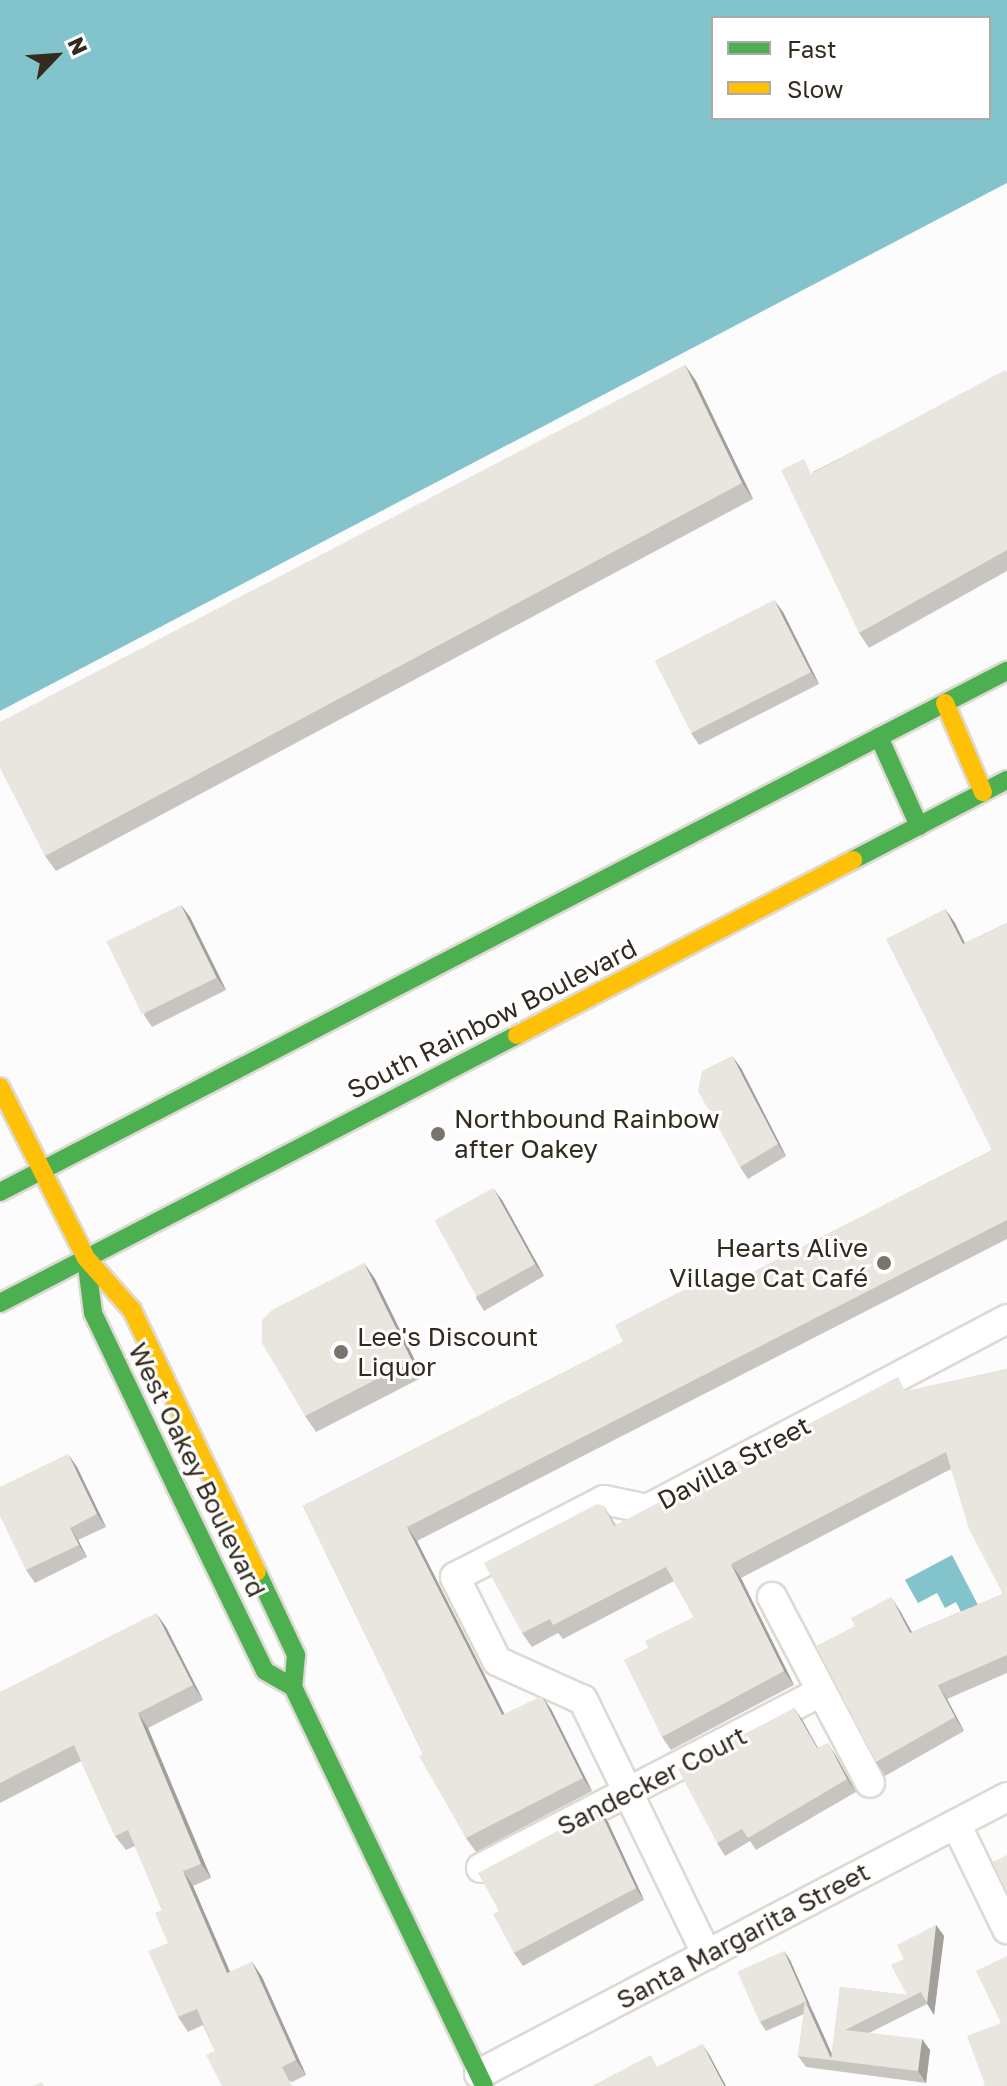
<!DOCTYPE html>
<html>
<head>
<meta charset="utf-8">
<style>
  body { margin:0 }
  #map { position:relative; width:1007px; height:2086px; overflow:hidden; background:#fcfcfc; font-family:"Golos Text",sans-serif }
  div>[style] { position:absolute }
  .water>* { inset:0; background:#82c3cc }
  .roads { filter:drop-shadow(2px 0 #dedad3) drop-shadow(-2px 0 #dedad3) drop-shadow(0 2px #dedad3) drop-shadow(0 -2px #dedad3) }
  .street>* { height:28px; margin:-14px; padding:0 14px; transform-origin:14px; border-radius:14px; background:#fff }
  .fast>* { height:18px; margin:-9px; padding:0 9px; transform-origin:9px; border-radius:9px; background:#4caf50 }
  .slow>* { height:18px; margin:-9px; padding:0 9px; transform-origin:9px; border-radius:9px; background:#ffc107 }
  .wall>* { inset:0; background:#c8c5c0 }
  .shaded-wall>* { inset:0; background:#a3a09c }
  .building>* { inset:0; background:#e9e5df; transform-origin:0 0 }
  .dots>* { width:22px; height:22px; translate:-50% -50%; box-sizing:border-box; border:4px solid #fff; border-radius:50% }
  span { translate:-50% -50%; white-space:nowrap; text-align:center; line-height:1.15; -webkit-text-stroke:6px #fff; paint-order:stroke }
  .street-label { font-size:26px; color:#332b1e }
  .poi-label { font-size:26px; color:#332b1e }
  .left { translate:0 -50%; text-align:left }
  .right { translate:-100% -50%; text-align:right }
  .legend { position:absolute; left:711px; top:16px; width:280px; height:104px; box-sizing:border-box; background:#fff; border:2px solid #adaaa5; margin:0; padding:10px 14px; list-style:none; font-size:24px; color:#332b1e }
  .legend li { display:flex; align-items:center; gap:16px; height:40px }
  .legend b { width:40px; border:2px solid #adaaa5 }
  .north { position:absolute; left:16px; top:16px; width:80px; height:80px; -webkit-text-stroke:6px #fff; paint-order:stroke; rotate:65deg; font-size:22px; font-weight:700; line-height:32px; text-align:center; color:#332b1e }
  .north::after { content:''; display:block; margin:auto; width:28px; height:36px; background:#332b1e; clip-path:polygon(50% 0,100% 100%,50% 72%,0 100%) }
</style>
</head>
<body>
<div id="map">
  <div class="water">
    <div style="clip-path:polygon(evenodd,0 0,1007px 0,1007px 183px,0 711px,0 0,989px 18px,989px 118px,713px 118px,713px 18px,989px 18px)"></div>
    <div style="clip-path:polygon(952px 1555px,978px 1605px,962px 1614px,956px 1602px,945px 1608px,937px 1593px,918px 1603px,905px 1580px)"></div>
  </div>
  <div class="roads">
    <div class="street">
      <div style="left:772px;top:1597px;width:210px;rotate:62.2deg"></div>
      <div style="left:956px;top:1824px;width:117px;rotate:64.1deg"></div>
      <div style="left:481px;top:1868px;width:383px;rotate:-27.4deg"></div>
      <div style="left:707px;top:1955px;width:284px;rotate:-115.9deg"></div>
      <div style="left:583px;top:1700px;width:94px;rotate:-155.6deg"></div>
      <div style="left:497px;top:1661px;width:94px;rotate:-116.6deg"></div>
      <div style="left:455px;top:1577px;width:168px;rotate:-27.3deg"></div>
      <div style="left:604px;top:1500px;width:44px;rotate:11.8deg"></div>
      <div style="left:647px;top:1509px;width:407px;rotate:-27.8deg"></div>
      <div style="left:479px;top:2074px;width:596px;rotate:-27.68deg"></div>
    </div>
    <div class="fast">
      <div style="left:879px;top:737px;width:98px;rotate:65.8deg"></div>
      <div style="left:853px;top:860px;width:174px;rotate:-27.5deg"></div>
      <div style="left:0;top:1192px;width:1134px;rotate:-27.36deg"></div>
      <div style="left:86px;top:1258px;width:55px;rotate:82.7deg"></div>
      <div style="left:93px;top:1313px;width:193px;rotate:64.5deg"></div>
      <div style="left:176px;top:1487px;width:204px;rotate:64.2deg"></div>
      <div style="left:265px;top:1671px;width:32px;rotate:30deg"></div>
      <div style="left:0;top:1303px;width:582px;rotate:-27.4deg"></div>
      <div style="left:257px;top:1572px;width:92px;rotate:64.8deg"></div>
      <div style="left:296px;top:1655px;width:32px;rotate:95deg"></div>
      <div style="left:293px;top:1687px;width:442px;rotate:64.4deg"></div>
    </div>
    <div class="slow">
      <div style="left:945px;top:703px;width:97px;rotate:66.9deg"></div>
      <div style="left:517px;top:1035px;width:379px;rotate:-27.5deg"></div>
      <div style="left:0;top:1087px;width:191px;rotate:63.3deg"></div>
      <div style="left:86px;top:1258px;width:69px;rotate:48.5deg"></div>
      <div style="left:132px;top:1310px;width:290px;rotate:64.5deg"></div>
    </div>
  </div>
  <div class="wall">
    <div style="clip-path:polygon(685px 365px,696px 381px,753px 499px,56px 871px,45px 856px)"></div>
    <div style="clip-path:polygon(1007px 372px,1007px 571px,869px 648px,859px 633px,813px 472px)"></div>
    <div style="clip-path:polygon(783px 612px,819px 684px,699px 745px,691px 733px)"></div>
    <div style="clip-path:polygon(181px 905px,190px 917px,226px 990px,152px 1027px,144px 1015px)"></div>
    <div style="clip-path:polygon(945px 909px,955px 923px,965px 943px,1007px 923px,1007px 1239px,417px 1541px,504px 1714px,551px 1709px,592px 1791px,476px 1852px,466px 1838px,423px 1754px,303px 1506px,623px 1342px,726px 1286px,992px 1150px)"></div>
    <div style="clip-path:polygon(741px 1068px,786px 1156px,748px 1179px,740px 1167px)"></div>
    <div style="clip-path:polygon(502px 1200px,544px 1276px,484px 1311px,476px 1298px)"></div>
    <div style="clip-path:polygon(364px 1263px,375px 1279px,423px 1377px,316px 1432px,305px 1416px)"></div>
    <div style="clip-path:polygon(1007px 1369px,1007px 1673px,947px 1699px,964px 1731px,885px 1776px,876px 1762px,900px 1611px,912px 1632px,1003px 1594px,951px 1469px,741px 1578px,794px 1685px,671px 1750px,662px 1737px,648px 1648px,694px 1617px,674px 1581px,563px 1639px,558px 1633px,532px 1647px,522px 1633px,604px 1506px,616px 1525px,908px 1391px)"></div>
    <div style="clip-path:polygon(77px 1467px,106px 1527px,78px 1540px,87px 1557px,35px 1583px,26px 1570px)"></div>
    <div style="clip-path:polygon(166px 1627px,203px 1700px,148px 1728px,211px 1878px,193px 1886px,230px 1972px,252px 1962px,262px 1977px,306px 2075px,292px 2082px,215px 2051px,203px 2025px,188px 2032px,178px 2017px,168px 1943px,162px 1910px,135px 1846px,126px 1850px,115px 1836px,81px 1761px,0 1803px,0 1692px)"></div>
    <div style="clip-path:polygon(794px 1708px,818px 1748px,836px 1756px,856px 1792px,756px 1850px,750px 1841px,725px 1856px,717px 1843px)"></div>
    <div style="clip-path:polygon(599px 1809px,608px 1822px,644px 1900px,523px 1966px,514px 1953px,499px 1911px)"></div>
    <div style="clip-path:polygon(936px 1925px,944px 1936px,934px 2015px,927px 2004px,869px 2033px,930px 2050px,926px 2083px,806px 2067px,798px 2056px,804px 2014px,766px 2031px,760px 2022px,784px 1951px,790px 1960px,832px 2054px,840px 1987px,907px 1995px,904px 1959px)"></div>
  </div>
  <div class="shaded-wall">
    <div style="clip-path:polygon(685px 365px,696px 381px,753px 499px,742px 483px)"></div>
    <div style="clip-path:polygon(774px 600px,783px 612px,819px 684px,811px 672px)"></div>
    <div style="clip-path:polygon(181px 905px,190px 917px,226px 990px,217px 978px)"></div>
    <div style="clip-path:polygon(945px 909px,955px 923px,972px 958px,963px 944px)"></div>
    <div style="clip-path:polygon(732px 1056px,741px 1068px,786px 1156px,778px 1144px)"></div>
    <div style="clip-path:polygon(493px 1188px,502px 1200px,544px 1276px,535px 1264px)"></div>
    <div style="clip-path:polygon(364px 1263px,375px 1279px,423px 1377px,412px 1361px)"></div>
    <div style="clip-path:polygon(68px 1454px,77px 1467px,106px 1527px,97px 1514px)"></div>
    <div style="clip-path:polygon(407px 1527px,417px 1541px,512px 1729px,502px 1715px)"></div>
    <div style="clip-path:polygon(70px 1528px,78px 1540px,87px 1557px,79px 1545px)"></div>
    <div style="clip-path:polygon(731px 1564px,741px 1578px,794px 1685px,784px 1671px)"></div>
    <div style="clip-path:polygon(891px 1597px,900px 1611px,920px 1647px,910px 1633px)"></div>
    <div style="clip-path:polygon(156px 1613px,166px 1627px,203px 1700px,193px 1685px)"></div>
    <div style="clip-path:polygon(938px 1685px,947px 1699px,964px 1731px,955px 1717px)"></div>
    <div style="clip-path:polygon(542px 1696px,551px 1709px,592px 1791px,583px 1778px)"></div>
    <div style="clip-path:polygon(794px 1708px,803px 1721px,825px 1761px,817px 1748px)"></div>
    <div style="clip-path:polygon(138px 1713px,148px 1728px,211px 1878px,201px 1864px)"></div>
    <div style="clip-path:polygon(828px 1743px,836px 1756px,856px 1792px,847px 1779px)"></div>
    <div style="clip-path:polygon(599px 1809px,608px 1822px,644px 1900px,636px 1888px)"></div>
    <div style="clip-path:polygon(183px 1871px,193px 1886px,237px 1988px,227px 1973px)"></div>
    <div style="clip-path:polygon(936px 1925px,944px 1936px,934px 2015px,927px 2003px)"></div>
    <div style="clip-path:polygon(784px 1951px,790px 1960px,812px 2010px,806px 2001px)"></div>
    <div style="clip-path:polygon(252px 1962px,262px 1977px,306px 2075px,296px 2060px)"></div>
    <div style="clip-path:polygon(805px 2001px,813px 2012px,835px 2061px,832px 2060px)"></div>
    <div style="clip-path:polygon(922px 2039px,930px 2050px,926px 2083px,918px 2071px)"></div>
    <div style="clip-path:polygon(702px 2044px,710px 2056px,726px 2086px,724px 2086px)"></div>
  </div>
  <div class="building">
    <div style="clip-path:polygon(685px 365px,742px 483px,45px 856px,0 768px,0 722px)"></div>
    <div style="clip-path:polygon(1005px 370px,1007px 373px,1007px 550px,859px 633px,781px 470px,804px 459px,811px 474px)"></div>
    <div style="left:774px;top:600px;width:81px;height:134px;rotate:63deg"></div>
    <div style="left:181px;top:905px;width:81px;height:83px;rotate:64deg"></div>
    <div style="clip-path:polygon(945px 909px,963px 944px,1007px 923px,1007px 1220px,407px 1527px,502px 1715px,542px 1696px,583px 1778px,466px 1838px,419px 1756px,423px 1754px,303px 1506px,623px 1342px,615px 1325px,717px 1273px,724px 1287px,992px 1150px,886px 939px)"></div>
    <div style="clip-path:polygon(732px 1056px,778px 1144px,740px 1167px,698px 1091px,702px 1071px)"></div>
    <div style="left:493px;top:1188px;width:87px;height:67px;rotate:61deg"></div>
    <div style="clip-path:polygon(364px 1263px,412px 1361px,305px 1416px,262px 1343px,262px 1320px,272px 1310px)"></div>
    <div style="clip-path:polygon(1007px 1369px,1007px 1655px,938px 1685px,955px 1717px,876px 1762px,816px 1646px,855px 1626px,851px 1618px,891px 1597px,910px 1633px,1003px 1594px,969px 1529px,946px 1452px,731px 1564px,784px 1671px,662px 1737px,624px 1660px,648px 1648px,645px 1641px,694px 1617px,666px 1567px,553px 1625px,550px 1619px,522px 1633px,484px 1563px,597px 1504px,604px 1506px,614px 1526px,898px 1377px,905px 1391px)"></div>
    <div style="clip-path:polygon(68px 1454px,97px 1514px,70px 1528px,79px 1545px,26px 1570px,0 1516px,0 1487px)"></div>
    <div style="clip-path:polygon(156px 1613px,193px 1685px,138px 1713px,201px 1864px,183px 1871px,227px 1973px,252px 1962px,296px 2060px,282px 2067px,292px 2086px,222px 2086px,206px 2055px,215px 2051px,197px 2009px,178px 2017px,148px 1951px,168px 1943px,155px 1913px,162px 1910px,128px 1830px,115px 1836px,74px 1745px,0 1783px,0 1692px)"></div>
    <div style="clip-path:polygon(794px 1708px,817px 1748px,828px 1743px,847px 1779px,748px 1838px,742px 1829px,717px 1843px,678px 1769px)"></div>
    <div style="clip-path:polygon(599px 1809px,636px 1888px,514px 1953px,493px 1914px,499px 1911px,478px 1873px)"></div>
    <div style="clip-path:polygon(1007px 1855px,1007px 1891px,993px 1862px)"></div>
    <div style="clip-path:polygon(936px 1925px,927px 2003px,921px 1992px,845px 2030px,922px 2039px,918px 2071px,798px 2056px,805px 2001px,831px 2059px,840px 1987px,907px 1995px,891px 1965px,904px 1959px,897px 1945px)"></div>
    <div style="left:784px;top:1951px;width:55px;height:51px;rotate:66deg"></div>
    <div style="clip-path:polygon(1007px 1956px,1007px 2086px,983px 2086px,985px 2085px,967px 2036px,1001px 2023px,976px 1971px)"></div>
    <div style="clip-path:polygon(702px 2044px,724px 2086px,592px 2086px,651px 2055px,657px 2067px)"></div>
    <div style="clip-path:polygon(42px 2082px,44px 2086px,33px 2086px)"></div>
  </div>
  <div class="dots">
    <div style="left:438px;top:1134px;background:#79746c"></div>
    <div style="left:884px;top:1263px;background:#79746c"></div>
    <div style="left:341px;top:1352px;background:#79746c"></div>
  </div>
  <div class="street-label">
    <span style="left:492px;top:1019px;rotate:-27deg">South Rainbow Boulevard</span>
    <span style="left:734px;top:1463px;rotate:-28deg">Davilla Street</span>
    <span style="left:197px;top:1470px;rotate:64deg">West Oakey Boulevard</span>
    <span style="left:652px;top:1781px;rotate:-27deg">Sandecker Court</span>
    <span style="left:743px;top:1936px;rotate:-28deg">Santa Margarita Street</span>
  </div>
  <div class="poi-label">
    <span class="left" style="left:454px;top:1134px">Northbound Rainbow<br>after Oakey</span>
    <span class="right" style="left:868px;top:1263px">Hearts Alive<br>Village Cat Café</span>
    <span class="left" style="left:357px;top:1352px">Lee's Discount<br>Liquor</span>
  </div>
  <ul class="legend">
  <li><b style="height:10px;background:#4caf50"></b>Fast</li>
  <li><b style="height:10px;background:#ffc107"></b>Slow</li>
  </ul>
  <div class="north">N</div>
</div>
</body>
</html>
